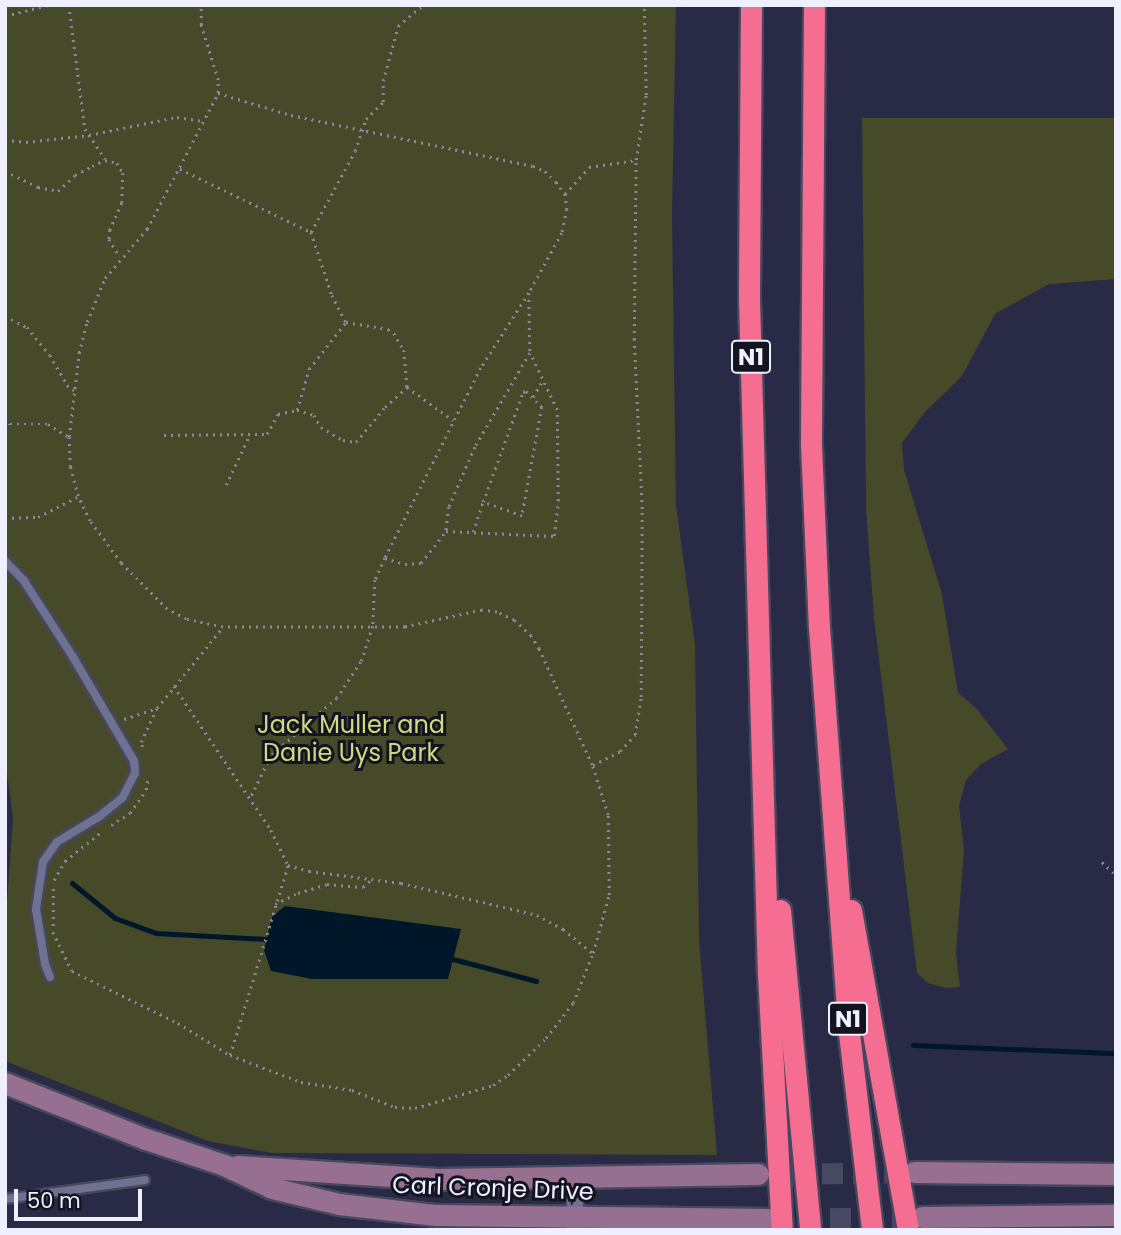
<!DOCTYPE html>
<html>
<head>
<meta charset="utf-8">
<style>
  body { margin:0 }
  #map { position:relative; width:1121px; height:1235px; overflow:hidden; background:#292a45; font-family:Poppins,sans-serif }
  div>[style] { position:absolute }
  .green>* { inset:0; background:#464a29 }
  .water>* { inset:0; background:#001629 }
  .stream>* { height:5px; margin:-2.5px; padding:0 2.5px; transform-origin:2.5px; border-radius:2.5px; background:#001629 }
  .secondary-tunnel>* { height:21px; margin-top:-10.5px; transform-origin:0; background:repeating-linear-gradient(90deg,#474861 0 21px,transparent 0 31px) }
  .path>* { height:2.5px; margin-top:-1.25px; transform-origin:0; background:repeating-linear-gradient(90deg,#88899e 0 2px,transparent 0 7px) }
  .roads { filter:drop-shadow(2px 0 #47475e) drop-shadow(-2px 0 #47475e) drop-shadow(0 2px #47475e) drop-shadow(0 -2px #47475e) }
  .service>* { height:8px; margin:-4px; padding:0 4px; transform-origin:4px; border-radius:4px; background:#6f7191 }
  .minor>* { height:16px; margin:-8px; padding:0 8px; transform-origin:8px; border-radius:8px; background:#6f7191 }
  .secondary>* { height:21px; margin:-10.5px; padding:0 10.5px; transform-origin:10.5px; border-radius:10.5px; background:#977091 }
  .motorway>* { height:21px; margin:-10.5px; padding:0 10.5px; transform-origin:10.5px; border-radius:10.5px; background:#f56e91 }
  span { translate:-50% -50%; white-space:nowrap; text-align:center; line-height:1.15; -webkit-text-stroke:6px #131420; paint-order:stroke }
  .shield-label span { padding:2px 5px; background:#131420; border:2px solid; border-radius:5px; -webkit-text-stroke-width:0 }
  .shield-label { font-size:23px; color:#eff0ff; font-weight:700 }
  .park-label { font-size:24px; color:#cfda82 }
  .street-label { font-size:24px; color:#eff0ff }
  .frame { position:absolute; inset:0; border:7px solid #eff0ff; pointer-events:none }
  .scale { position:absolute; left:14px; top:1189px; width:128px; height:32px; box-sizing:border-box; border:4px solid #eff0ff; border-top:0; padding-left:9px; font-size:21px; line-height:24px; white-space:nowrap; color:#eff0ff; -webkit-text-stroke:5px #131420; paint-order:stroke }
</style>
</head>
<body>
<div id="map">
  <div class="green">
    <div style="clip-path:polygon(5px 5px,676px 5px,672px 216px,676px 505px,695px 644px,699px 940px,717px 1155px,272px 1153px,208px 1141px,5px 1061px,5px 931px,13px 818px,5px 758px)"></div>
    <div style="clip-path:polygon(862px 118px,1116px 118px,1116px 279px,1049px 284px,995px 314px,962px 376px,925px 412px,902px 443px,904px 470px,942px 594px,958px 693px,977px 709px,1008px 749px,981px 764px,966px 780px,959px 806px,964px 850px,956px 953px,960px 987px,946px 988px,928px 983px,917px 973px,874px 618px,866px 508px)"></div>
  </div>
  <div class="water">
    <div style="clip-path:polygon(285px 906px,461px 929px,448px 979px,312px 979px,271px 971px,264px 950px,272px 917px)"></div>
  </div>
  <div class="stream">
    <div style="left:72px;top:883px;width:55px;rotate:39.1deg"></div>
    <div style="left:115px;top:918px;width:44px;rotate:20.1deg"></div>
    <div style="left:156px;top:933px;width:111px;rotate:3.1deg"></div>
    <div style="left:453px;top:959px;width:86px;rotate:14.8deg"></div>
    <div style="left:913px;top:1045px;width:203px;rotate:2.3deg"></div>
  </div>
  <div class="secondary-tunnel">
    <div style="left:760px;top:1174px;width:153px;rotate:-0.7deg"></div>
    <div style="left:768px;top:1219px;width:154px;rotate:-0.7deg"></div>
  </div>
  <div class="path">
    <div style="left:69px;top:5px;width:125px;rotate:82.6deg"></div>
    <div style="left:85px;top:129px;width:36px;rotate:56deg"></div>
    <div style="left:5px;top:16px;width:44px;rotate:-14.3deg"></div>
    <div style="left:218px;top:93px;width:76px;rotate:16.8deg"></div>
    <div style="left:291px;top:115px;width:247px;rotate:11.9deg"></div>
    <div style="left:533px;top:166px;width:13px;rotate:23deg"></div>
    <div style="left:545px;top:171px;width:16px;rotate:45deg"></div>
    <div style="left:556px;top:182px;width:15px;rotate:53deg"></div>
    <div style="left:565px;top:194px;width:15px;rotate:82deg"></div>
    <div style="left:567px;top:209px;width:25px;rotate:102deg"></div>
    <div style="left:562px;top:233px;width:68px;rotate:118.8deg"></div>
    <div style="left:529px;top:293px;width:89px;rotate:122.6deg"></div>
    <div style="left:481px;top:368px;width:213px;rotate:116.8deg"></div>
    <div style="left:385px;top:558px;width:24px;rotate:114deg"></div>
    <div style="left:375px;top:580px;width:46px;rotate:92.5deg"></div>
    <div style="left:373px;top:626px;width:38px;rotate:108deg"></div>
    <div style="left:361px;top:662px;width:43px;rotate:123.7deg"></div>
    <div style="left:337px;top:698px;width:88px;rotate:138.7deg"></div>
    <div style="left:271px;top:756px;width:48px;rotate:116deg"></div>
    <div style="left:5px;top:140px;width:21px;rotate:5deg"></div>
    <div style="left:26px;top:142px;width:63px;rotate:-6.3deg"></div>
    <div style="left:89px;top:135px;width:90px;rotate:-11.6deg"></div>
    <div style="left:177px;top:117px;width:26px;rotate:9deg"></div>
    <div style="left:180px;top:169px;width:145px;rotate:25.7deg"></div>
    <div style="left:311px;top:232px;width:66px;rotate:71.6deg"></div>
    <div style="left:332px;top:295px;width:30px;rotate:63deg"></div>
    <div style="left:346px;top:322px;width:43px;rotate:9.5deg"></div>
    <div style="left:388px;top:329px;width:7px;rotate:34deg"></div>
    <div style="left:394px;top:333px;width:20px;rotate:60deg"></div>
    <div style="left:404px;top:350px;width:37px;rotate:85deg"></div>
    <div style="left:407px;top:387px;width:57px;rotate:35.7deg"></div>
    <div style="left:5px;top:171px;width:37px;rotate:26deg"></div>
    <div style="left:38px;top:187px;width:20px;rotate:11deg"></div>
    <div style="left:58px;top:191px;width:23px;rotate:-43deg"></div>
    <div style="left:75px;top:175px;width:19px;rotate:-28deg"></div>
    <div style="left:92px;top:166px;width:14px;rotate:-25deg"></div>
    <div style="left:105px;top:160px;width:12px;rotate:14deg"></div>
    <div style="left:117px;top:163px;width:12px;rotate:59deg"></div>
    <div style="left:123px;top:173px;width:30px;rotate:92deg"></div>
    <div style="left:122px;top:203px;width:30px;rotate:114deg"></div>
    <div style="left:110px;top:230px;width:9px;rotate:96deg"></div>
    <div style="left:109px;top:239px;width:21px;rotate:59deg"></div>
    <div style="left:565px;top:194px;width:36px;rotate:-48deg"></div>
    <div style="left:589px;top:167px;width:48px;rotate:-8.5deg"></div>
    <div style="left:311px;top:232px;width:92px;rotate:-61.5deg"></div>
    <div style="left:355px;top:151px;width:34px;rotate:-71deg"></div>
    <div style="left:366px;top:119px;width:24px;rotate:-45deg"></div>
    <div style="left:383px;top:102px;width:21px;rotate:-90deg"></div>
    <div style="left:383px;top:81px;width:57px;rotate:-74.7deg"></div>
    <div style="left:398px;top:26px;width:33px;rotate:-40deg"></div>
    <div style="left:529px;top:293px;width:60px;rotate:89deg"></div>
    <div style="left:5px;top:316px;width:25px;rotate:27deg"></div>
    <div style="left:27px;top:327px;width:36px;rotate:51deg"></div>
    <div style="left:50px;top:355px;width:34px;rotate:60deg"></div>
    <div style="left:67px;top:385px;width:9px;rotate:36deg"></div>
    <div style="left:526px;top:391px;width:23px;rotate:45deg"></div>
    <div style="left:542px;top:407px;width:111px;rotate:100.4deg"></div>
    <div style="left:522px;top:516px;width:41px;rotate:-160.3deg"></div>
    <div style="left:483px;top:502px;width:117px;rotate:-70deg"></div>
    <div style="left:523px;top:392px;width:3px;rotate:-18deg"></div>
    <div style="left:533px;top:397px;width:20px;rotate:-60deg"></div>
    <div style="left:297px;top:410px;width:18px;rotate:16deg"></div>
    <div style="left:314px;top:415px;width:14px;rotate:60deg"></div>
    <div style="left:321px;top:427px;width:26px;rotate:31deg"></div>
    <div style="left:343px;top:440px;width:13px;rotate:9deg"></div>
    <div style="left:356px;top:442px;width:45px;rotate:-50.4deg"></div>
    <div style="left:385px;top:407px;width:30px;rotate:-42deg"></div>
    <div style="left:5px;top:418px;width:8px;rotate:50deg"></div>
    <div style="left:10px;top:424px;width:38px"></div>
    <div style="left:48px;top:424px;width:25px;rotate:32deg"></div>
    <div style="left:5px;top:429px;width:7px;rotate:-45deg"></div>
    <div style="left:164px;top:435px;width:103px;rotate:-0.6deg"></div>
    <div style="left:267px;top:434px;width:23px;rotate:-61deg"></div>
    <div style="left:278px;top:414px;width:19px;rotate:-12deg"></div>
    <div style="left:297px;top:410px;width:43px;rotate:-73.7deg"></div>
    <div style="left:309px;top:369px;width:60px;rotate:-51.8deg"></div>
    <div style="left:226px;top:485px;width:56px;rotate:-64.8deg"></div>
    <div style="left:5px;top:518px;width:33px;rotate:-2deg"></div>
    <div style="left:38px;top:517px;width:44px;rotate:-27.1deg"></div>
    <div style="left:473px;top:532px;width:32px;rotate:-72deg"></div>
    <div style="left:385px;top:558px;width:21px;rotate:17deg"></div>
    <div style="left:405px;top:564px;width:16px;rotate:-4deg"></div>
    <div style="left:421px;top:563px;width:41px;rotate:-52deg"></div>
    <div style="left:446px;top:531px;width:108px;rotate:2.7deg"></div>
    <div style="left:554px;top:536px;width:35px;rotate:-83deg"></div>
    <div style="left:558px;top:501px;width:91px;rotate:-90.6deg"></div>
    <div style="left:557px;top:410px;width:63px;rotate:-115.3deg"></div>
    <div style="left:530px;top:353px;width:109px;rotate:120.3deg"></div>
    <div style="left:475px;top:447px;width:65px;rotate:113.4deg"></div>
    <div style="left:449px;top:507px;width:24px;rotate:97deg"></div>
    <div style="left:174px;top:686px;width:174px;rotate:56deg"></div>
    <div style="left:271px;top:830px;width:39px;rotate:64deg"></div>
    <div style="left:288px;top:865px;width:22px;rotate:16deg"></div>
    <div style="left:309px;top:871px;width:93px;rotate:7.4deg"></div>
    <div style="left:401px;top:883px;width:140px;rotate:13.2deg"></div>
    <div style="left:537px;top:915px;width:30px;rotate:28deg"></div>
    <div style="left:563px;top:929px;width:38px;rotate:39deg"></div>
    <div style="left:124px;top:719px;width:35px;rotate:-18deg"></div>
    <div style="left:142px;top:747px;width:5px;rotate:-101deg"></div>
    <div style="left:141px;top:742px;width:38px;rotate:-65deg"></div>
    <div style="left:157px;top:708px;width:104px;rotate:-50.8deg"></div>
    <div style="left:593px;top:765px;width:30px;rotate:-27deg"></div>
    <div style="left:620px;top:751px;width:22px;rotate:-47deg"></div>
    <div style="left:635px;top:735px;width:38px;rotate:-81deg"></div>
    <div style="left:641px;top:697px;width:188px;rotate:-89.7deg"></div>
    <div style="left:642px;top:509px;width:169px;rotate:-92.7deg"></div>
    <div style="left:634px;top:340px;width:180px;rotate:-89.4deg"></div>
    <div style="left:636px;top:160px;width:66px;rotate:-81.3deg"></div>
    <div style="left:646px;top:95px;width:90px;rotate:-91.3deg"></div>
    <div style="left:111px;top:825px;width:22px;rotate:-32deg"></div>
    <div style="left:130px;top:813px;width:28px;rotate:-55deg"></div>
    <div style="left:146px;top:790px;width:13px;rotate:-81deg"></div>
    <div style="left:1102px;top:862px;width:19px;rotate:43deg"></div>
    <div style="left:54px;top:880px;width:22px;rotate:-60deg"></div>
    <div style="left:65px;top:861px;width:45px;rotate:-38.7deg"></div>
    <div style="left:275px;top:904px;width:25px;rotate:-26deg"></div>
    <div style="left:298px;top:893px;width:30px;rotate:-17deg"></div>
    <div style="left:327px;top:884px;width:36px;rotate:5deg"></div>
    <div style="left:363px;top:887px;width:12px;rotate:-42deg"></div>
    <div style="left:53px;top:926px;width:39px;rotate:-90deg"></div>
    <div style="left:53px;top:932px;width:43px;rotate:64deg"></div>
    <div style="left:72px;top:971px;width:118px;rotate:26.1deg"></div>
    <div style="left:178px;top:1023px;width:61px;rotate:31.6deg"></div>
    <div style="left:230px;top:1055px;width:76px;rotate:20.8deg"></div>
    <div style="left:301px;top:1082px;width:52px;rotate:8.9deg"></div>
    <div style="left:352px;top:1090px;width:46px;rotate:21.6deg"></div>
    <div style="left:395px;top:1107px;width:20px;rotate:3deg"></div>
    <div style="left:415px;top:1108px;width:81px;rotate:-16.4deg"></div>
    <div style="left:493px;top:1085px;width:18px;rotate:-34deg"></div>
    <div style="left:508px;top:1075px;width:53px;rotate:-44.2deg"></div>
    <div style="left:546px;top:1038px;width:44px;rotate:-52.4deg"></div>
    <div style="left:573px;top:1003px;width:54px;rotate:-68.2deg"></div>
    <div style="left:593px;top:953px;width:60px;rotate:-74.6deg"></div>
    <div style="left:609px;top:895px;width:80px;rotate:-90.7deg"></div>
    <div style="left:608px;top:815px;width:52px;rotate:-107.7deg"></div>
    <div style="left:592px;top:765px;width:128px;rotate:-114.6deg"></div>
    <div style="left:539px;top:649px;width:15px;rotate:-122deg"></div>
    <div style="left:531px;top:636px;width:23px;rotate:-137deg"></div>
    <div style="left:514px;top:620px;width:19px;rotate:-155deg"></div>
    <div style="left:497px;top:612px;width:15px;rotate:-172deg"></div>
    <div style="left:482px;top:610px;width:79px;rotate:167.6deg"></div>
    <div style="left:405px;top:627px;width:182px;rotate:180deg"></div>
    <div style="left:223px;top:627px;width:38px;rotate:-168deg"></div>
    <div style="left:186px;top:619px;width:21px;rotate:-152deg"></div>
    <div style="left:167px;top:609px;width:65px;rotate:-135deg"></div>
    <div style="left:121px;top:563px;width:52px;rotate:-126.4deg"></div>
    <div style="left:90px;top:521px;width:28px;rotate:-116deg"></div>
    <div style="left:78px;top:496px;width:30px;rotate:-105deg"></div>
    <div style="left:70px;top:467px;width:30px;rotate:-92deg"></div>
    <div style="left:69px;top:437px;width:85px;rotate:-83.2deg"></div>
    <div style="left:79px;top:353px;width:32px;rotate:-76deg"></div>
    <div style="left:87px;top:322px;width:48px;rotate:-67.8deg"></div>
    <div style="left:105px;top:278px;width:65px;rotate:-49.4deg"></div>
    <div style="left:147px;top:229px;width:153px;rotate:-62.4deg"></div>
    <div style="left:218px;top:93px;width:13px;rotate:-90deg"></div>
    <div style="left:218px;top:80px;width:58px;rotate:-107.2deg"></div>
    <div style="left:201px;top:25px;width:20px;rotate:-90deg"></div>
    <div style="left:230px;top:1055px;width:199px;rotate:-73deg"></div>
  </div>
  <div class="roads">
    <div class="service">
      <div style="left:5px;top:561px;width:28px;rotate:46deg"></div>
      <div style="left:24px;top:581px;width:90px;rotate:57.2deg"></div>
      <div style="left:73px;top:657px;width:121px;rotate:59.6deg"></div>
      <div style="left:134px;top:761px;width:12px;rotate:85deg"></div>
      <div style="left:135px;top:773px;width:28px;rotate:117deg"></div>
      <div style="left:122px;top:798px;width:28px;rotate:141deg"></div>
      <div style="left:100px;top:816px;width:50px;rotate:148.8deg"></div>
      <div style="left:57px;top:842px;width:24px;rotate:125deg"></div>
      <div style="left:43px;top:862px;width:48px;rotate:98.5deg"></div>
      <div style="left:36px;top:909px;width:56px;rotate:80.7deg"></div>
      <div style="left:45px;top:964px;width:14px;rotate:69deg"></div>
      <div style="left:5px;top:1199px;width:141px;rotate:-7.7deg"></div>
    </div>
    <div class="minor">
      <div style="left:575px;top:1177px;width:53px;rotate:90deg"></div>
    </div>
    <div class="secondary">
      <div style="left:5px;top:1083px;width:152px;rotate:21.7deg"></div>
      <div style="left:146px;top:1139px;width:82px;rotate:18.4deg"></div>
      <div style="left:224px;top:1165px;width:53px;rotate:25.6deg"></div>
      <div style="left:272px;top:1188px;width:69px;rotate:13.4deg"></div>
      <div style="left:339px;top:1204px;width:98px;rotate:6.5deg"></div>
      <div style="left:436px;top:1215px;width:332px;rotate:0.7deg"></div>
      <div style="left:237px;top:1166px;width:201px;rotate:3.7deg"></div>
      <div style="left:438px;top:1179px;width:320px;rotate:-0.9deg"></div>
      <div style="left:914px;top:1172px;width:202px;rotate:0.6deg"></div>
      <div style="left:922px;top:1217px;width:194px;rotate:-0.6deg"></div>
    </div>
    <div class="motorway">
      <div style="left:751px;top:5px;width:295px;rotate:90.4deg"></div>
      <div style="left:749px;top:300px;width:674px;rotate:88.39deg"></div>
      <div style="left:768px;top:974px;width:256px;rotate:86.9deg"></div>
      <div style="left:814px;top:5px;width:440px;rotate:90.4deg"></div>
      <div style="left:811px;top:445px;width:182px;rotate:87.5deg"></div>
      <div style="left:819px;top:627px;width:407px;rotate:85.8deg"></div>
      <div style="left:849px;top:1033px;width:198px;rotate:83.3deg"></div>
      <div style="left:780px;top:910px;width:321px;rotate:84.6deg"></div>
      <div style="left:851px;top:910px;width:325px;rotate:79.9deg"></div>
    </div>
  </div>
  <div class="shield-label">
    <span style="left:751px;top:357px">N1</span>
    <span style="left:848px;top:1019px">N1</span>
  </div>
  <div class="park-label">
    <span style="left:351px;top:739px">Jack Muller and<br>Danie Uys Park</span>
  </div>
  <div class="street-label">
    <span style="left:493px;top:1188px;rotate:2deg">Carl Cronje Drive</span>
  </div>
  <div class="frame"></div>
  <div class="scale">50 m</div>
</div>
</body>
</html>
